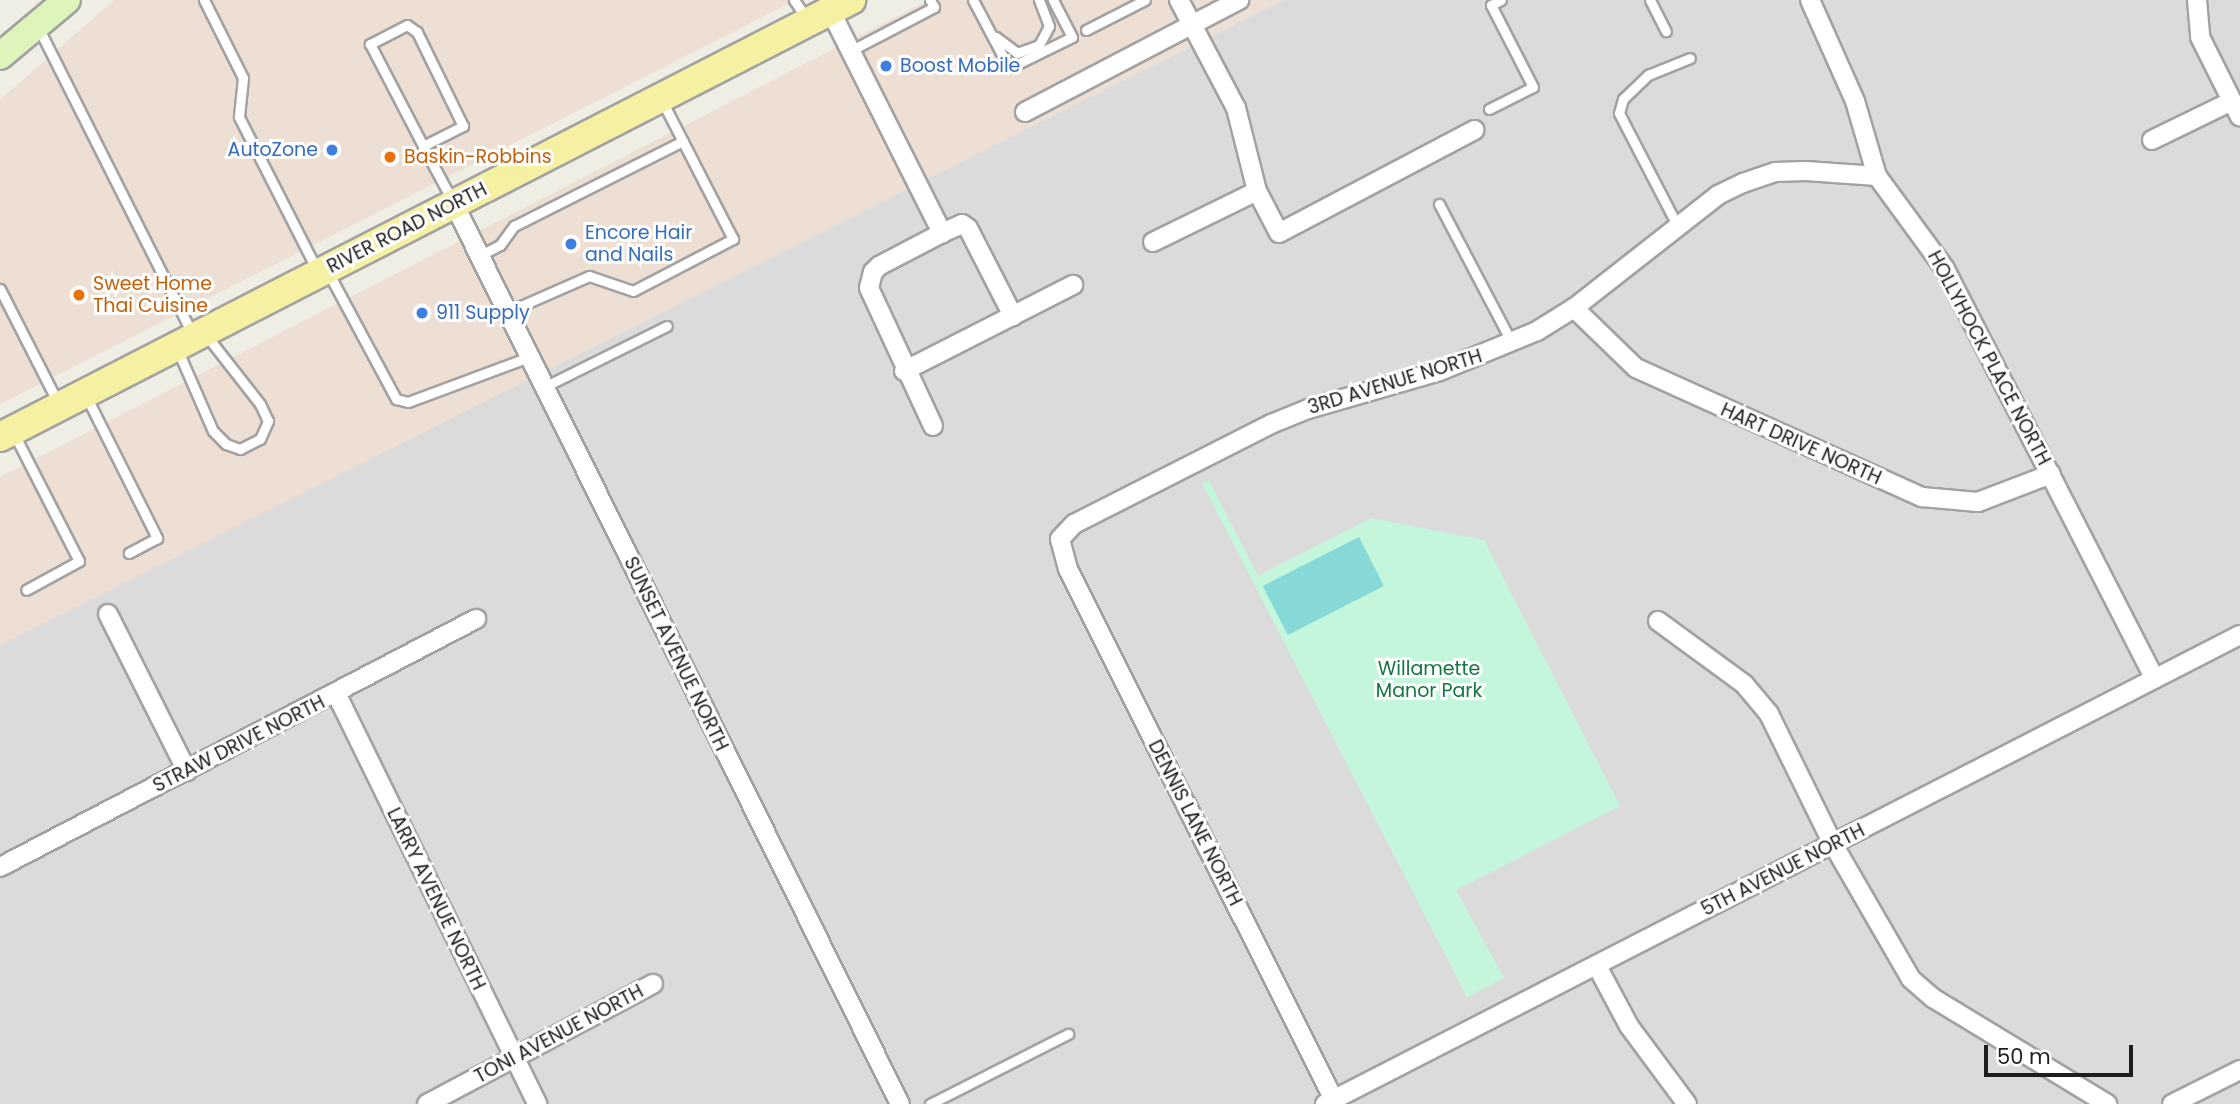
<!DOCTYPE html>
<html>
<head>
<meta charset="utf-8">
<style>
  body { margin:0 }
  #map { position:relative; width:2240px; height:1104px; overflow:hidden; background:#eeeee4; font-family:Poppins,sans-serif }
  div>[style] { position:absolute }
  .residential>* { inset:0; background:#dcdbdb }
  .commercial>* { inset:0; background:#eedfd5 }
  .park>* { inset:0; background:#c4f6db }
  .pitch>* { inset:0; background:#87d9d8; transform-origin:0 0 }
  .roads { filter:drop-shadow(2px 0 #a2a2a2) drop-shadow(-2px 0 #a2a2a2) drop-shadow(0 2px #a2a2a2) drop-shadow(0 -2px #a2a2a2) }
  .lane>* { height:9px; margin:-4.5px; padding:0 4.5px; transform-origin:4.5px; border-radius:4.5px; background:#fff }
  .street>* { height:18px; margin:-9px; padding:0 9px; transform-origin:9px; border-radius:9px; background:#fff }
  .secondary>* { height:26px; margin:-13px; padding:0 13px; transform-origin:13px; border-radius:13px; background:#ddf5bb }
  .primary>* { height:28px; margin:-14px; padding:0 14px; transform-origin:14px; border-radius:14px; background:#f6f1a2 }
  .dots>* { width:19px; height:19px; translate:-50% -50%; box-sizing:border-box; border:4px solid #fff; border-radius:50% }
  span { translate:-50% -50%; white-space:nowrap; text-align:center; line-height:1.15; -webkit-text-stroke:6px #fff; paint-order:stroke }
  .shop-label { font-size:19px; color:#366cbe }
  .left { translate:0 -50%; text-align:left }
  .right { translate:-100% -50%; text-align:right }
  .food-label { font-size:19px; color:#c56008 }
  .street-label { font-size:19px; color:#1e1e1e }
  .park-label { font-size:19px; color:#127640 }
  .scale { position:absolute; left:1984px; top:1045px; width:149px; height:32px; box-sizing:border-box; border:4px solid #1e1e1e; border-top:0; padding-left:9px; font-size:21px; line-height:24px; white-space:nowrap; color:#1e1e1e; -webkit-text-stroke:5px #fff; paint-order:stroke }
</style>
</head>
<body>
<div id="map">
  <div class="residential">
    <div style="clip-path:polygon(1283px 0,2240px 0,2240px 1104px,0 1104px,0 645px)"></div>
  </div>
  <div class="commercial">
    <div style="clip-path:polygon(114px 0,796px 0,0 404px,0 100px)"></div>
    <div style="clip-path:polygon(929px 0,1283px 0,0 645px,0 477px)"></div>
  </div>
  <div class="park">
    <div style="clip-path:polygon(1209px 480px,1258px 576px,1371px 518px,1484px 540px,1620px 806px,1456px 890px,1504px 978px,1467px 997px,1202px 483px)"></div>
  </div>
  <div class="pitch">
    <div style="left:1359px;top:537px;width:55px;height:108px;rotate:63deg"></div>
  </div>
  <div class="roads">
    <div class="lane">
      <div style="left:204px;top:0;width:87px;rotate:63.4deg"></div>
      <div style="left:243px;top:78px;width:39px;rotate:96deg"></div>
      <div style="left:239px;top:117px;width:174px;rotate:63deg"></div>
      <div style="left:794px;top:0;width:24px;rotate:55deg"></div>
      <div style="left:973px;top:0;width:77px;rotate:62.1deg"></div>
      <div style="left:1009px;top:68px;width:70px;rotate:-26.2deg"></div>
      <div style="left:1072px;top:37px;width:42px;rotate:-117.2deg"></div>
      <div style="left:1650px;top:0;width:35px;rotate:63deg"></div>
      <div style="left:38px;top:27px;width:343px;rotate:63.3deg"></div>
      <div style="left:1086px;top:30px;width:66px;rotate:-27deg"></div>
      <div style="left:996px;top:37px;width:26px;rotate:37deg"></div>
      <div style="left:1017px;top:53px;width:23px;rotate:-20deg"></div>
      <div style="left:1039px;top:45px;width:21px;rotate:-62deg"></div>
      <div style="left:1049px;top:26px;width:28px;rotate:-111deg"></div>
      <div style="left:850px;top:51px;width:95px;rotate:-27.6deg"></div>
      <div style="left:934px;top:7px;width:8px;rotate:-120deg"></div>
      <div style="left:1489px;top:109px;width:49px;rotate:-26.6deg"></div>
      <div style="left:1533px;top:87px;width:92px;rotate:-117.1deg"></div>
      <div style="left:1491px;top:5px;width:11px;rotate:-27deg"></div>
      <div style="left:423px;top:146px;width:45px;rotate:-26.6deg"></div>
      <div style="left:463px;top:126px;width:105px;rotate:-116.1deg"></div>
      <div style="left:417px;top:32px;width:12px;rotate:-145deg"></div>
      <div style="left:407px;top:25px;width:42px;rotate:152.8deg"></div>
      <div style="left:370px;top:44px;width:115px;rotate:62.5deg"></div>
      <div style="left:423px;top:146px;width:64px;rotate:61.8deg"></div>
      <div style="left:1439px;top:204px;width:157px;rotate:62.3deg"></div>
      <div style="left:1678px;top:227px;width:128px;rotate:-117.4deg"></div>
      <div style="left:1619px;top:113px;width:15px;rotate:-74deg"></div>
      <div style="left:1623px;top:99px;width:35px;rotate:-44deg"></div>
      <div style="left:1648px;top:75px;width:45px;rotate:-22deg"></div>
      <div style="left:479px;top:256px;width:24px;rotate:-28deg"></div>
      <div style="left:500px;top:245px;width:24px;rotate:-54deg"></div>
      <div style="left:514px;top:226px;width:189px;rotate:-26.7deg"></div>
      <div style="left:329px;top:274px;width:142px;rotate:61.8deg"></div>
      <div style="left:396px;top:399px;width:12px;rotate:14deg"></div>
      <div style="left:408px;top:402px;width:129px;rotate:-20.4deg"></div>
      <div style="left:0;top:289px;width:130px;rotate:63deg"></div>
      <div style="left:507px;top:312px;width:90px;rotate:-23.7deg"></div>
      <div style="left:589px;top:276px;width:46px;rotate:18.8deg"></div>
      <div style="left:633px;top:291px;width:113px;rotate:-27.5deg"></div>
      <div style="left:733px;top:239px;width:155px;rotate:-117.2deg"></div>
      <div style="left:178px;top:351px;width:87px;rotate:66.4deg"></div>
      <div style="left:213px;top:431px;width:18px;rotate:45deg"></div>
      <div style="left:226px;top:444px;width:15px;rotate:20deg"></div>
      <div style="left:240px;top:449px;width:22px;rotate:-27deg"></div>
      <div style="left:260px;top:439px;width:20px;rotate:-66deg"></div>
      <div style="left:268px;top:421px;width:19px;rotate:-115deg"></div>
      <div style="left:260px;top:404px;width:88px;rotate:-128deg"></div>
      <div style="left:544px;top:387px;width:137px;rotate:-26.4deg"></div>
      <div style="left:87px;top:398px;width:157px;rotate:63.4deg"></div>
      <div style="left:157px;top:538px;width:32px;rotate:152deg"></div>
      <div style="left:13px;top:432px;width:145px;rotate:62.9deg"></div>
      <div style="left:79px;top:561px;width:60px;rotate:151.3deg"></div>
      <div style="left:930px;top:1104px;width:155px;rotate:-26.9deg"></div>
    </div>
    <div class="street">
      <div style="left:1179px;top:0;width:122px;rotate:62.2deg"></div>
      <div style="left:1236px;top:108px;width:86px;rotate:75.8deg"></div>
      <div style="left:1257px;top:191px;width:47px;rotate:62.4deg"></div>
      <div style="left:1279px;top:233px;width:221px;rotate:-27.8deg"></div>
      <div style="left:1810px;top:0;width:111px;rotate:66deg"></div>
      <div style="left:1855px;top:101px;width:78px;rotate:73.7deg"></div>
      <div style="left:1877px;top:176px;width:115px;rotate:53.8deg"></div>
      <div style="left:1945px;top:269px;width:459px;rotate:62.9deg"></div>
      <div style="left:2197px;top:0;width:37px;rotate:85deg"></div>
      <div style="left:2200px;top:37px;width:89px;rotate:63.4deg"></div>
      <div style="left:830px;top:10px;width:250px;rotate:63.3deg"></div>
      <div style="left:942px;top:233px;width:71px;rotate:152.4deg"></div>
      <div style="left:879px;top:266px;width:8px;rotate:135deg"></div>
      <div style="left:873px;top:272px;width:16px;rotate:104deg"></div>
      <div style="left:869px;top:288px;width:152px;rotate:65.1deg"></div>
      <div style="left:1025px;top:112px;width:242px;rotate:-27.6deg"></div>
      <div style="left:2152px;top:140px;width:89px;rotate:-26deg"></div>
      <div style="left:454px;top:204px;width:1004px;rotate:63.64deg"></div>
      <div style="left:942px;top:233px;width:22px;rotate:-24deg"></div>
      <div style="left:962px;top:224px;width:7px;rotate:34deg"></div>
      <div style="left:968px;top:228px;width:99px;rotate:62.9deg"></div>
      <div style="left:1153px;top:242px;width:116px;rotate:-26.1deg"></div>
      <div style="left:1574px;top:308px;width:86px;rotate:44.1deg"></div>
      <div style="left:1636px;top:368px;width:314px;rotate:24.3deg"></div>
      <div style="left:1922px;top:497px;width:56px;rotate:5.1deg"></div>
      <div style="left:1978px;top:502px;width:78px;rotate:-21deg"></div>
      <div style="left:904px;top:371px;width:190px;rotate:-27deg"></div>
      <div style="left:108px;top:614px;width:176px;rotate:63.3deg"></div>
      <div style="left:1658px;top:621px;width:107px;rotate:36.2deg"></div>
      <div style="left:1744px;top:684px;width:39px;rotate:50deg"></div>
      <div style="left:1769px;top:714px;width:145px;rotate:63.8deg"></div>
      <div style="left:1833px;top:844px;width:156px;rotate:60deg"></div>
      <div style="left:1911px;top:979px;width:29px;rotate:41deg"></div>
      <div style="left:1933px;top:998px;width:204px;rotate:31.3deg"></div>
      <div style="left:336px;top:693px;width:458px;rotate:63.9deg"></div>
      <div style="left:0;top:867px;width:537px;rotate:-27.52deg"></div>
      <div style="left:1597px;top:966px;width:68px;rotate:61.9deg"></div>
      <div style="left:1629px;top:1026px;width:97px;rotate:53.4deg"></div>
      <div style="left:427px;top:1104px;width:256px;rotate:-28deg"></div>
      <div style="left:1325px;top:1104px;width:1028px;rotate:-27.14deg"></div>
      <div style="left:1336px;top:1104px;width:598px;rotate:-116.61deg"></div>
      <div style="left:1068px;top:569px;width:31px;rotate:-105deg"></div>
      <div style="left:1060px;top:539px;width:21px;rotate:-47deg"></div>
      <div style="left:1074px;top:524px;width:221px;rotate:-26.9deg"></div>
      <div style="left:1271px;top:424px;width:40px;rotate:-22deg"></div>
      <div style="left:1308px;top:409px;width:137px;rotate:-16.1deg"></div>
      <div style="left:1440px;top:371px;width:105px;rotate:-22.4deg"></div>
      <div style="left:1537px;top:331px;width:44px;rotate:-31.9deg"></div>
      <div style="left:1574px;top:308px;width:183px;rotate:-38.1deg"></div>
      <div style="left:1718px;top:195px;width:28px;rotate:-26deg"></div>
      <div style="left:1743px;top:183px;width:34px;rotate:-19deg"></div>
      <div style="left:1775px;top:172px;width:31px;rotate:-2deg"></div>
      <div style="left:1806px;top:171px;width:71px;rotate:4deg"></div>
      <div style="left:2172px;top:1104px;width:76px;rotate:-26.6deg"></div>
    </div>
    <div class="secondary">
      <div style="left:0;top:56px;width:87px;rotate:-39.9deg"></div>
    </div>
    <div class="primary">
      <div style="left:0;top:437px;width:957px;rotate:-27.18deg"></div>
    </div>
  </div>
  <div class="dots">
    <div style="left:886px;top:66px;background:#3f7fe0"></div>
    <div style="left:332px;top:150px;background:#3f7fe0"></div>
    <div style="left:390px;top:157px;background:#e8710a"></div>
    <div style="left:571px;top:244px;background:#3f7fe0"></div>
    <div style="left:79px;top:295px;background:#e8710a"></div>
    <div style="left:422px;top:313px;background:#3f7fe0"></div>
  </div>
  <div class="shop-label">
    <span class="left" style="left:900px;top:66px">Boost Mobile</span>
    <span class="right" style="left:318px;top:150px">AutoZone</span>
    <span class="left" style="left:585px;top:244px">Encore Hair<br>and Nails</span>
    <span class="left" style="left:436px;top:313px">911 Supply</span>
  </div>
  <div class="food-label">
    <span class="left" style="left:404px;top:157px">Baskin-Robbins</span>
    <span class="left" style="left:93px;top:295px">Sweet Home<br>Thai Cuisine</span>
  </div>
  <div class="street-label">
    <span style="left:407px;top:228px;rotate:-27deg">RIVER ROAD NORTH</span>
    <span style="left:1989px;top:358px;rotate:62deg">HOLLYHOCK PLACE NORTH</span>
    <span style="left:1395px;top:382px;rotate:-17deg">3RD AVENUE NORTH</span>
    <span style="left:1801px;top:444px;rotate:24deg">HART DRIVE NORTH</span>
    <span style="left:676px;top:654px;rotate:64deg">SUNSET AVENUE NORTH</span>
    <span style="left:239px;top:744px;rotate:-27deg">STRAW DRIVE NORTH</span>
    <span style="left:1195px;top:823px;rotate:63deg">DENNIS LANE NORTH</span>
    <span style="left:1783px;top:870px;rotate:-27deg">5TH AVENUE NORTH</span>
    <span style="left:436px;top:899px;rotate:64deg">LARRY AVENUE NORTH</span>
    <span style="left:559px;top:1034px;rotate:-28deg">TONI AVENUE NORTH</span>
  </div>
  <div class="park-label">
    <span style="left:1429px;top:680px">Willamette<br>Manor Park</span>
  </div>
  <div class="scale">50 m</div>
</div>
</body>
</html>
